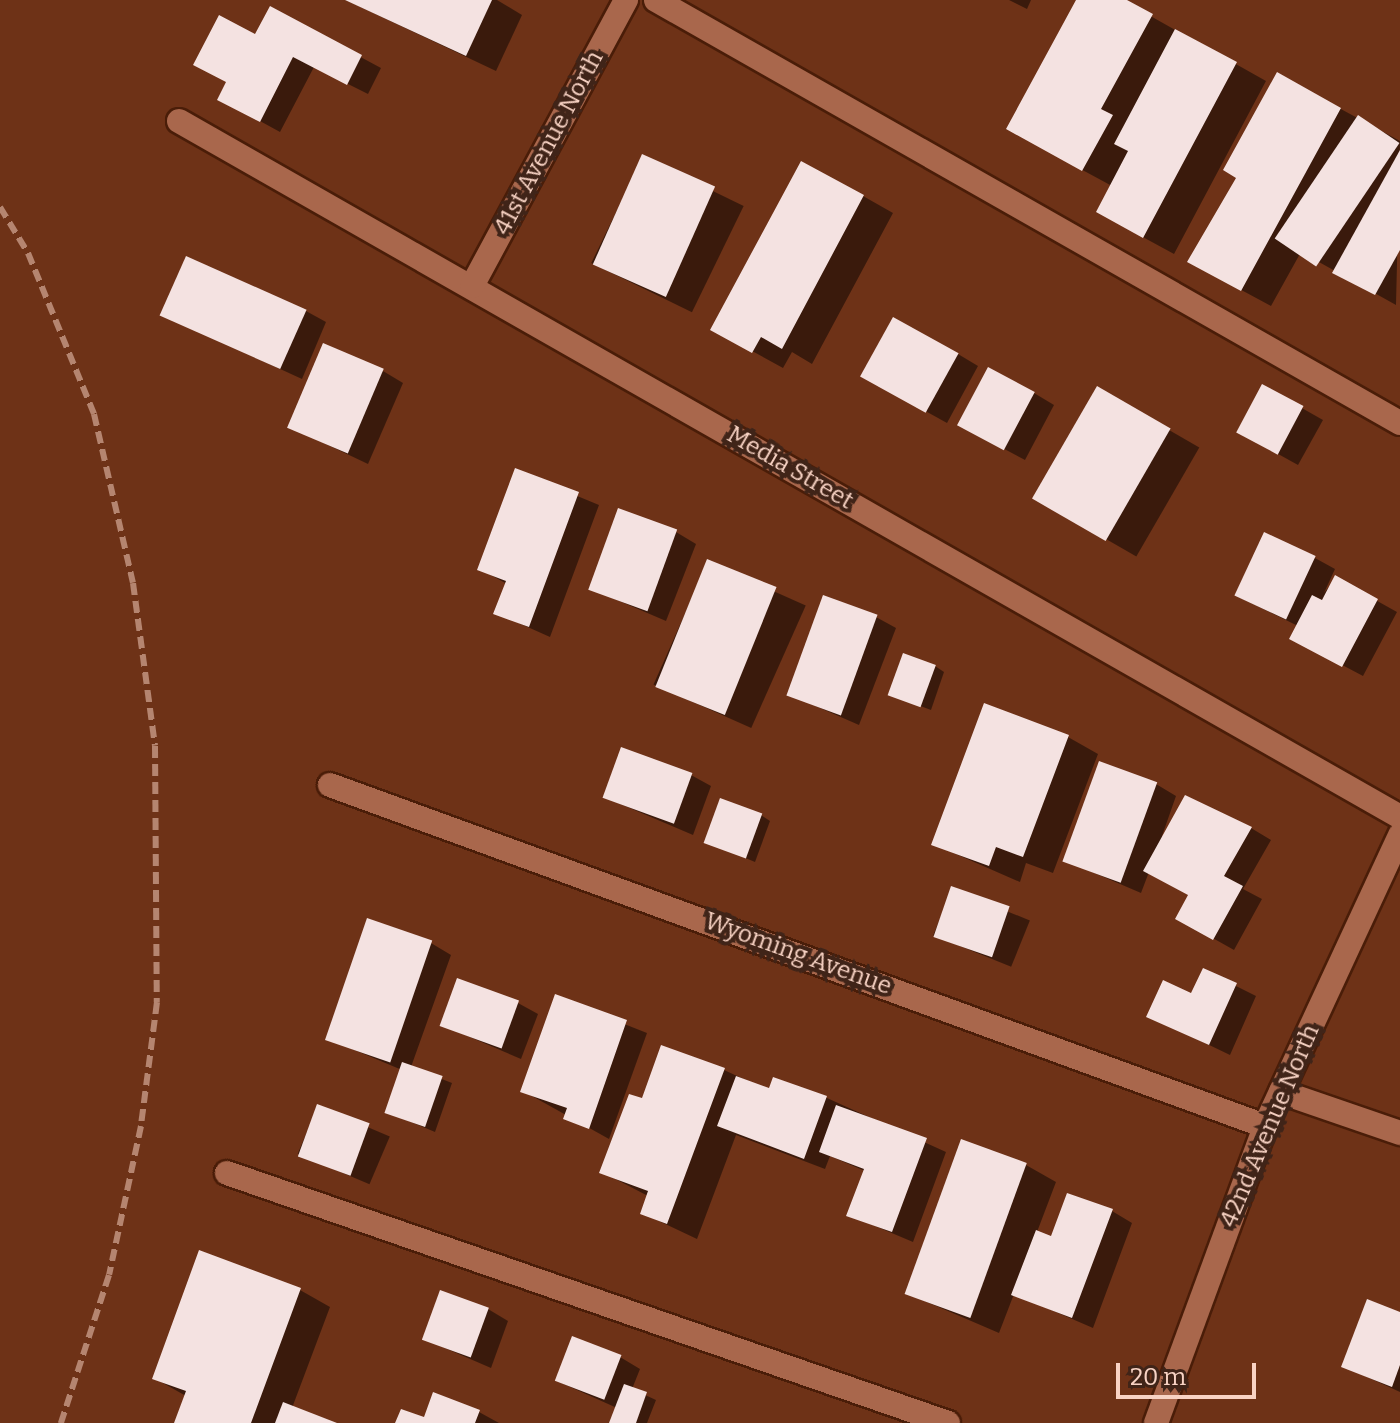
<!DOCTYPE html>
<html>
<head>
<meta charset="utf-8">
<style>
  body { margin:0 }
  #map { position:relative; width:1400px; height:1423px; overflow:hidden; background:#6e3217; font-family:Bitter,serif }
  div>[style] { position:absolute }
  .shadow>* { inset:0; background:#0007; transform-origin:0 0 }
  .building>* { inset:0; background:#f4e2e1; transform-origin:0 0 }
  .roads { filter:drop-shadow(2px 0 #4a1d08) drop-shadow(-2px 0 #4a1d08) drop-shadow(0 2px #4a1d08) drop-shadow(0 -2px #4a1d08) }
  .minor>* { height:24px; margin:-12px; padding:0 12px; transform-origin:12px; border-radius:12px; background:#a9674c }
  .rail>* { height:6px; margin-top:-3px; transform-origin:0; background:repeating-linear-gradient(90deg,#b58570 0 12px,transparent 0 18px) }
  span { translate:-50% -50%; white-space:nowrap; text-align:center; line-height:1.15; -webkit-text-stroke:8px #402418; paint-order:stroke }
  .street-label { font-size:24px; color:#f8d3c4 }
  .scale { position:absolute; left:1116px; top:1363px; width:140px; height:36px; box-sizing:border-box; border:4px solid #f8d3c4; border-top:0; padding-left:10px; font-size:24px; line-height:28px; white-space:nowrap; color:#f8d3c4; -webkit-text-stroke:6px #402418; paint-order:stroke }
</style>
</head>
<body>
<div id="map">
  <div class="shadow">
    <div style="clip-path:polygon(346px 0,497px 0,522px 15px,496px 71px)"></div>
    <div style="clip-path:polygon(1009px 0,1031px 0,1027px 9px)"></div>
    <div style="clip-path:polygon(1079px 0,1122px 0,1266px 81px,1174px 254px,1128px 229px,1112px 186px,1038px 146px)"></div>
    <div style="clip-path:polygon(271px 9px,381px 68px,368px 94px,314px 67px,280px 132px,240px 110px,228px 82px)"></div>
    <div style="clip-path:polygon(1278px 75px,1400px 141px,1396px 305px,1301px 252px,1271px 306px,1219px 278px,1238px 177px)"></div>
    <div style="left:643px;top:157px;width:112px;height:118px;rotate:26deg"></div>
    <div style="clip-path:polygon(863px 196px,893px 213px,812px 364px,792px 352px,783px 368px,743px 346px)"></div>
    <div style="clip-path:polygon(306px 311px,326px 322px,302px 379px,163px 315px)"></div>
    <div style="clip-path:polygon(958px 354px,978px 366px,947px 423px,882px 387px)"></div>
    <div style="clip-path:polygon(383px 371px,403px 383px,368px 464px,290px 427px)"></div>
    <div style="clip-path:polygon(1263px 386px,1323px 420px,1298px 465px,1258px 443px)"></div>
    <div style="left:1098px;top:389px;width:117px;height:126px;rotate:30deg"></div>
    <div style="clip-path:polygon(1034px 393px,1054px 405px,1025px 460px,980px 436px)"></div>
    <div style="clip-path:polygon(517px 471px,599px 505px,550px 637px,496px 613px,507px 584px,480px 569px)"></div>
    <div style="clip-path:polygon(676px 532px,696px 544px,666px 621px,589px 588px)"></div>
    <div style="clip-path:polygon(1315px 558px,1335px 569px,1324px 593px,1336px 578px,1397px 612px,1363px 676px,1312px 649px,1298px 626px,1237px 596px)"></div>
    <div style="left:708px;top:562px;width:107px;height:134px;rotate:24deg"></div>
    <div style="clip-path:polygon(876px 617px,896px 628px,859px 725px,788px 694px)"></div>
    <div style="clip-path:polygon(935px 666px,944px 672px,931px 710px,891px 695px)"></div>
    <div style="clip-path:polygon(1068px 737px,1098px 754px,1053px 873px,1026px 863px,1020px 882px,933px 844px)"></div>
    <div style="clip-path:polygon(691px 775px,711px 786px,693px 835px,604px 797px)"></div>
    <div style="clip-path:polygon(1156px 784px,1176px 796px,1162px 836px,1251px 828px,1271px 840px,1243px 889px,1262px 899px,1234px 950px,1177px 918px,1190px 895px,1149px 872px,1141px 893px,1064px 860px)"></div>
    <div style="clip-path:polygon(761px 815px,770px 821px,755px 862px,707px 842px)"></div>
    <div style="left:952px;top:889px;width:84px;height:50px;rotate:22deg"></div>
    <div style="clip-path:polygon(431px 943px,451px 955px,411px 1067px,452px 1083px,435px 1132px,387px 1112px,402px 1070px,326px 1038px)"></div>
    <div style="clip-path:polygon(1204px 970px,1256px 996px,1230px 1055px,1149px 1016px,1192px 995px)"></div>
    <div style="clip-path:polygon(556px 997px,647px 1033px,609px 1139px,523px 1091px)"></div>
    <div style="clip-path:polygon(518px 1003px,538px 1014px,521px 1059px,442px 1025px)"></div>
    <div style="clip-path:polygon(724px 1070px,770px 1091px,774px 1079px,827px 1098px,946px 1152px,913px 1242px,849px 1215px,865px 1171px,830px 1156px,825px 1169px,736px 1135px,697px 1239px,642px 1213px,648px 1196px,602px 1172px,643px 1100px)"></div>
    <div style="left:318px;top:1106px;width:78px;height:52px;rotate:23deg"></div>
    <div style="clip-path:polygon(1026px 1165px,1056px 1182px,1037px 1232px,1052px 1239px,1112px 1211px,1132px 1223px,1093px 1328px,1014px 1294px,999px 1333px,906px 1293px)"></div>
    <div style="clip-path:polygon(300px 1290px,330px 1307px,292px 1408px,332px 1423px,176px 1423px,186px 1396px,154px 1378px)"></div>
    <div style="clip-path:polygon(488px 1309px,508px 1321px,491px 1368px,424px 1339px)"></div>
    <div style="clip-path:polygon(1400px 1314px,1400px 1392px,1343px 1366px)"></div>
    <div style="clip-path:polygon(620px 1357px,640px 1369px,632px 1389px,656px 1400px,647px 1423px,611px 1423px,617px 1408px,557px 1381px)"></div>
    <div style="clip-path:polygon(479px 1412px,499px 1423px,397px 1423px,425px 1420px)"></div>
  </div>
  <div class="building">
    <div style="clip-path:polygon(345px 0,492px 0,466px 56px)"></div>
    <div style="clip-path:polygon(1076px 0,1127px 0,1153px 14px,1101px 109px,1113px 115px,1082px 171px,1006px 129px)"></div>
    <div style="clip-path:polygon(270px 6px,362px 55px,347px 85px,293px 57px,260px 122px,217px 100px,226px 82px,193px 65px,219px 15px,255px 34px)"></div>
    <div style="clip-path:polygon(1175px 29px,1237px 62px,1143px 238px,1096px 212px,1128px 151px,1114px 144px)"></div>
    <div style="clip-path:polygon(1277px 72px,1341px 108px,1241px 291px,1187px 262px,1236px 178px,1223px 170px)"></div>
    <div style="left:1358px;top:115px;width:50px;height:149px;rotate:34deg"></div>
    <div style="clip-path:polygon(1400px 150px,1400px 250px,1375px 295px,1332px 273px)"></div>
    <div style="left:642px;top:154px;width:80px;height:121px;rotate:24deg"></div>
    <div style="clip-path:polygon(801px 161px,864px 195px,782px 349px,761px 337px,752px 353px,710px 330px)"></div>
    <div style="left:186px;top:256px;width:132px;height:65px;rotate:24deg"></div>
    <div style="left:893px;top:317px;width:75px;height:68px;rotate:29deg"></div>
    <div style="left:323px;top:343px;width:66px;height:92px;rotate:23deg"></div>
    <div style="left:988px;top:367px;width:53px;height:66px;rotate:28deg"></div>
    <div style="left:1262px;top:384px;width:47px;height:55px;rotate:28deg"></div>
    <div style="left:1097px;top:386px;width:85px;height:130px;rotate:30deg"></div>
    <div style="clip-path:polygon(515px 468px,579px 492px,529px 627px,493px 614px,506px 581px,477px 570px)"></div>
    <div style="left:618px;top:508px;width:63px;height:87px;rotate:20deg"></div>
    <div style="left:1264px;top:532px;width:57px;height:70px;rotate:25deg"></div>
    <div style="left:707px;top:559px;width:75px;height:138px;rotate:22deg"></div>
    <div style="clip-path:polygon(1335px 575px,1378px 599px,1342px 667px,1289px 639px,1312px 595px,1322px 600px)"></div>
    <div style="left:823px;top:595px;width:58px;height:107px;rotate:20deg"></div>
    <div style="left:903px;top:653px;width:35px;height:45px;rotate:20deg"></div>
    <div style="clip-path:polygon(984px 703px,1069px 735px,1023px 857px,996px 847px,989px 866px,931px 845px)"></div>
    <div style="left:621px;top:747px;width:76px;height:54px;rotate:20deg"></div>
    <div style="left:1099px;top:761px;width:62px;height:107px;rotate:20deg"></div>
    <div style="clip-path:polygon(1185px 795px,1252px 827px,1224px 876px,1243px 886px,1213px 940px,1175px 919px,1188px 895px,1143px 871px)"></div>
    <div style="left:720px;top:798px;width:45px;height:48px;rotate:20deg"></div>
    <div style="left:951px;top:886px;width:62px;height:54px;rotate:19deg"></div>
    <div style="left:367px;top:918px;width:69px;height:129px;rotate:19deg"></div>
    <div style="clip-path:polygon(1203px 968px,1237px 983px,1209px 1045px,1146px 1017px,1163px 980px,1191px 993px)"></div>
    <div style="left:457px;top:978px;width:66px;height:51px;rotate:20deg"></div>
    <div style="clip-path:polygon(555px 994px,627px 1020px,589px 1129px,563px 1119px,567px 1108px,520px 1092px)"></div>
    <div style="clip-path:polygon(661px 1045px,725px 1068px,667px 1224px,640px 1214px,648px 1191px,599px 1173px,629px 1094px,642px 1098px)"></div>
    <div style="left:402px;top:1062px;width:43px;height:54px;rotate:19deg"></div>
    <div style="clip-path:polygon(736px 1076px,769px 1088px,773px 1077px,827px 1096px,804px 1159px,717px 1126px)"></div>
    <div style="left:317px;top:1104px;width:56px;height:56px;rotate:20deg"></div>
    <div style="clip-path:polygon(836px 1105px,927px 1138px,892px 1232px,846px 1216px,864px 1169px,819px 1152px)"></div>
    <div style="left:961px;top:1139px;width:70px;height:165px;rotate:20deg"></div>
    <div style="clip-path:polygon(1067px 1193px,1113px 1209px,1072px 1318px,1011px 1295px,1036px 1230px,1051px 1236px)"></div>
    <div style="clip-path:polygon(199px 1250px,301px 1288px,251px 1423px,174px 1423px,186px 1391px,152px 1379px)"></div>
    <div style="left:440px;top:1290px;width:52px;height:53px;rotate:20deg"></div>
    <div style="clip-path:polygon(1367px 1299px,1400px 1312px,1400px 1365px,1392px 1387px,1341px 1367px)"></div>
    <div style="left:572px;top:1336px;width:53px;height:48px;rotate:21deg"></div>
    <div style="clip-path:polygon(624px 1384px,647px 1392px,636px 1423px,609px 1423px)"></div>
    <div style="clip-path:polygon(433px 1392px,480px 1410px,475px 1423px,395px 1423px,401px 1409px,424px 1417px)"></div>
    <div style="clip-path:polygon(283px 1402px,337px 1423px,275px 1423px)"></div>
  </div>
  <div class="roads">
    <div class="minor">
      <div style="left:656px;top:0;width:856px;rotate:29.62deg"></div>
      <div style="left:179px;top:121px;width:1405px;rotate:29.68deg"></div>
      <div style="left:472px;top:286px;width:325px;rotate:-61.7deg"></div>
      <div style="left:330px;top:785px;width:995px;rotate:20.04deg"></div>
      <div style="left:1281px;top:1092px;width:126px;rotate:19deg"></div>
      <div style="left:227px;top:1173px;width:763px;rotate:19.12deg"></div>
      <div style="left:1156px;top:1423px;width:316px;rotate:-69.8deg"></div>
      <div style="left:1265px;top:1126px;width:321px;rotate:-65.1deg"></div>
    </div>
  </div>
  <div class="rail">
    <div style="left:0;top:207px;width:54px;rotate:58.7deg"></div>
    <div style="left:28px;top:253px;width:174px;rotate:67.7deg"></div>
    <div style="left:94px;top:414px;width:173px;rotate:77deg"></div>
    <div style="left:133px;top:583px;width:164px;rotate:82.3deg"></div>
    <div style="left:155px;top:746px;width:256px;rotate:89.6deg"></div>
    <div style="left:157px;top:1002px;width:125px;rotate:97.4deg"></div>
    <div style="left:141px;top:1126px;width:152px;rotate:102.1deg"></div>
    <div style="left:109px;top:1275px;width:156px;rotate:108deg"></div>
  </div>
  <div class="street-label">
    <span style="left:549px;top:143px;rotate:-62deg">41st Avenue North</span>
    <span style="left:790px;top:468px;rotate:30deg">Media Street</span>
    <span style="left:798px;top:954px;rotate:20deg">Wyoming Avenue</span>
    <span style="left:1270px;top:1126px;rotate:-67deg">42nd Avenue North</span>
  </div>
  <div class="scale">20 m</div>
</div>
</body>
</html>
